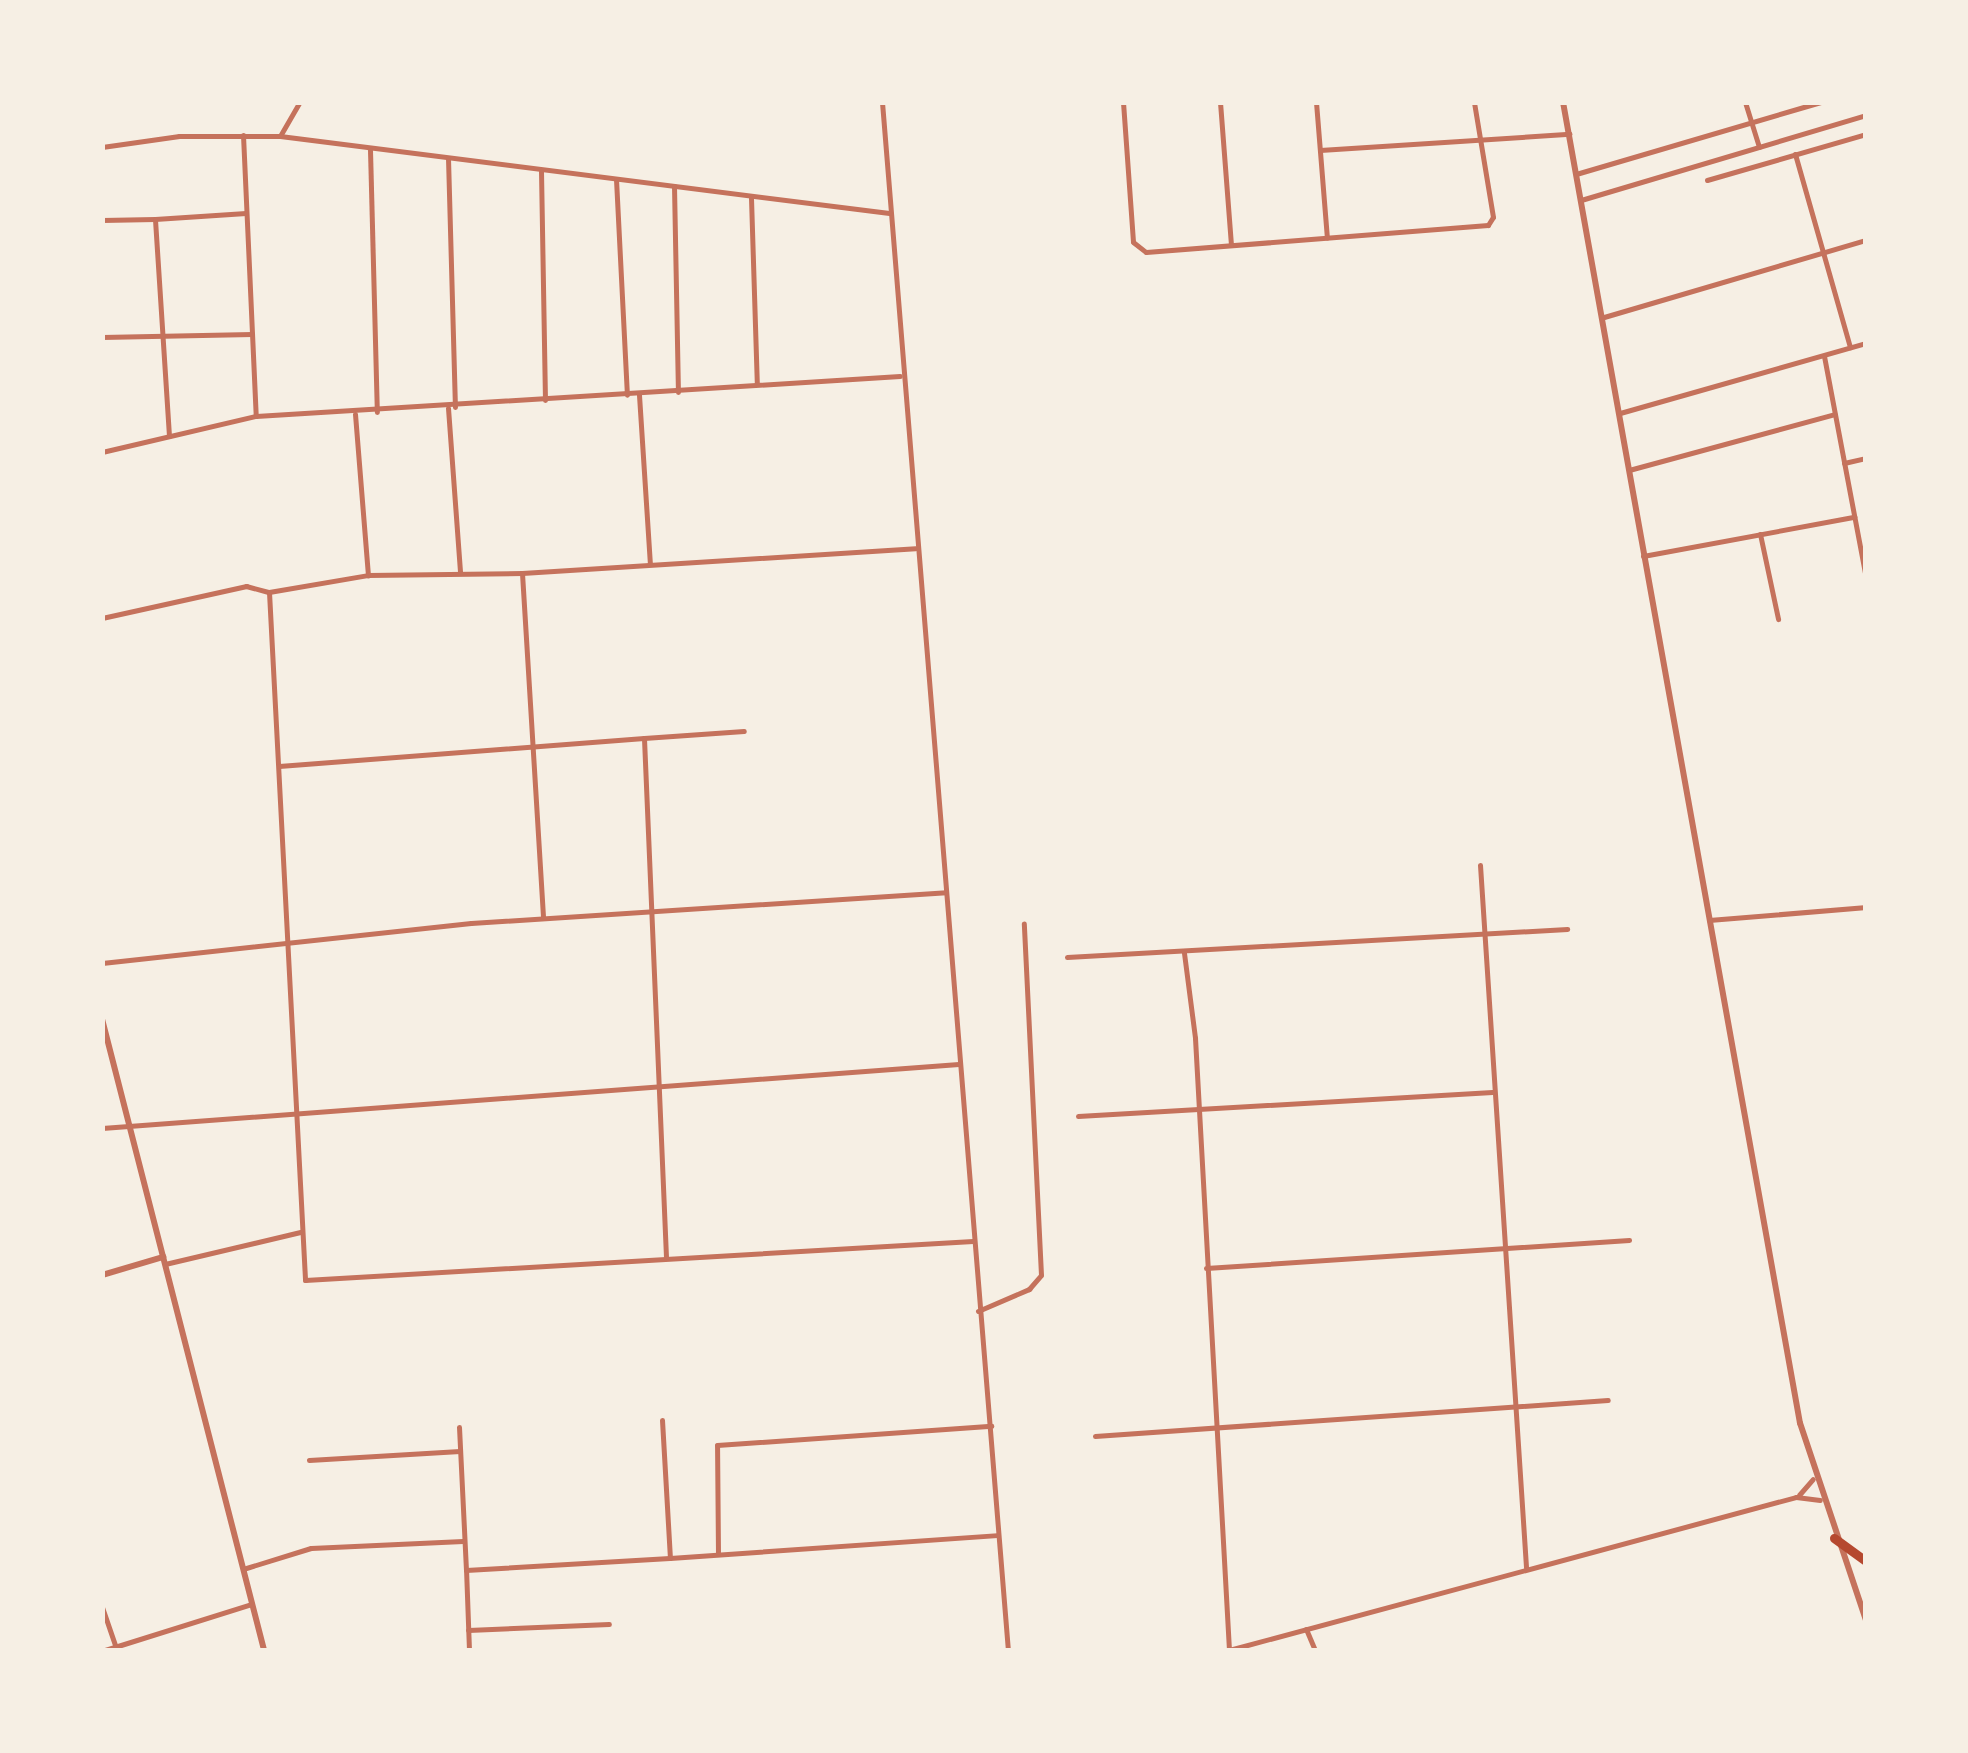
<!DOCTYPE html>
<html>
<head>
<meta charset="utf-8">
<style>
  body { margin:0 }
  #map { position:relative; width:1968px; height:1753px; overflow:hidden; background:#f6efe4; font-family:Cabin,sans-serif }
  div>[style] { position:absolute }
  .minor>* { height:5px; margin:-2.5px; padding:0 2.5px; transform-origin:2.5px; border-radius:2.5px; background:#c5725c }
  .tertiary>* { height:6px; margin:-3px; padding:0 3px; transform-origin:3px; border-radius:3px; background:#c5725c }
  .primary>* { height:9px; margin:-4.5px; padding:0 4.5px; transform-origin:4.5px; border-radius:4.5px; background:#b5482f }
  span { translate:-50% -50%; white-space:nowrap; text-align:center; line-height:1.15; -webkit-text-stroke:9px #f6efe4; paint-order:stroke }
  .frame { position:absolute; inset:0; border:105px solid #f6efe4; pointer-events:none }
</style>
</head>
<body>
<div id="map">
  <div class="minor">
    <div style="left:882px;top:102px;width:1553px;rotate:85.35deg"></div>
    <div style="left:1123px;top:102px;width:140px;rotate:85.9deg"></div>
    <div style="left:1133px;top:242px;width:16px;rotate:38deg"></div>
    <div style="left:1146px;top:252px;width:343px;rotate:-4.5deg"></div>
    <div style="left:1488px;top:225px;width:9px;rotate:-58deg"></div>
    <div style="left:1493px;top:217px;width:117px;rotate:-99.4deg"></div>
    <div style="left:1220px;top:102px;width:143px;rotate:85.6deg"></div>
    <div style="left:1316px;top:102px;width:136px;rotate:85.4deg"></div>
    <div style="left:1745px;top:102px;width:47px;rotate:72.7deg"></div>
    <div style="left:243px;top:135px;width:281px;rotate:87.4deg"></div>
    <div style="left:280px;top:136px;width:39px;rotate:-60deg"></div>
    <div style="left:102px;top:147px;width:78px;rotate:-8.1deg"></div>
    <div style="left:179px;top:136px;width:101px"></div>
    <div style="left:280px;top:136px;width:614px;rotate:7.21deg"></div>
    <div style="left:370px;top:150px;width:262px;rotate:88.5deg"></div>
    <div style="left:1320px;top:150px;width:250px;rotate:-3.7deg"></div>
    <div style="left:1795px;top:154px;width:201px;rotate:74.1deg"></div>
    <div style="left:448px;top:158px;width:249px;rotate:88.4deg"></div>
    <div style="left:541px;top:171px;width:229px;rotate:89deg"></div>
    <div style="left:1576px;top:174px;width:255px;rotate:-16.4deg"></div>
    <div style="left:616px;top:179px;width:216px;rotate:87.1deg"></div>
    <div style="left:1707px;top:180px;width:166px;rotate:-16.1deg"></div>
    <div style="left:674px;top:186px;width:206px;rotate:88.9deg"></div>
    <div style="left:751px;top:198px;width:186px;rotate:88.2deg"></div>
    <div style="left:1581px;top:200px;width:297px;rotate:-16.6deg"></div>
    <div style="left:102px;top:220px;width:53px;rotate:-1.1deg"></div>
    <div style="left:1604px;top:317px;width:273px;rotate:-16.4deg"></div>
    <div style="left:102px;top:337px;width:150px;rotate:-1.1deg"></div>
    <div style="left:1824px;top:356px;width:227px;rotate:79.3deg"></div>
    <div style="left:639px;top:395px;width:169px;rotate:86.3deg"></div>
    <div style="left:448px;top:408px;width:165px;rotate:85.8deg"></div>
    <div style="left:1620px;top:413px;width:256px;rotate:-15.9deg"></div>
    <div style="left:355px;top:414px;width:162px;rotate:85.4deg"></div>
    <div style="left:169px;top:436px;width:217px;rotate:-93.7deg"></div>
    <div style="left:155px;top:219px;width:91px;rotate:-3.8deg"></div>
    <div style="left:102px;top:452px;width:158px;rotate:-13.2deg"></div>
    <div style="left:256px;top:416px;width:645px;rotate:-3.55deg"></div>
    <div style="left:1844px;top:463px;width:23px;rotate:-13deg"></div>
    <div style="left:1629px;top:470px;width:213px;rotate:-15.2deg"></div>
    <div style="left:1760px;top:534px;width:87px;rotate:78deg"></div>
    <div style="left:1643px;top:556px;width:215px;rotate:-10.5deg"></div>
    <div style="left:522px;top:573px;width:345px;rotate:86.5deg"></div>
    <div style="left:269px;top:592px;width:689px;rotate:87deg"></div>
    <div style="left:305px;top:1280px;width:669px;rotate:-3.34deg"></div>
    <div style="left:102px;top:618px;width:148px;rotate:-12.5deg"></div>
    <div style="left:246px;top:586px;width:24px;rotate:15deg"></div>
    <div style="left:269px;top:592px;width:100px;rotate:-9.7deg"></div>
    <div style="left:368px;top:575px;width:154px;rotate:-0.7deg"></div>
    <div style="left:522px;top:573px;width:394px;rotate:-3.6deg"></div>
    <div style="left:279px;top:766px;width:366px;rotate:-4.4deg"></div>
    <div style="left:1480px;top:865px;width:704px;rotate:86.25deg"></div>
    <div style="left:1709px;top:920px;width:158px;rotate:-4.7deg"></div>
    <div style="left:1184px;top:953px;width:86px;rotate:82.6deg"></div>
    <div style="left:1195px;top:1038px;width:613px;rotate:86.82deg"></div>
    <div style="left:1067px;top:957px;width:501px;rotate:-3.21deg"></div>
    <div style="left:102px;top:963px;width:371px;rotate:-6.2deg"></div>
    <div style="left:471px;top:923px;width:476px;rotate:-3.7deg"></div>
    <div style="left:1078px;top:1116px;width:415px;rotate:-3.3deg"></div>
    <div style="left:102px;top:1128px;width:859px;rotate:-4.27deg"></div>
    <div style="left:666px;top:1257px;width:519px;rotate:-92.43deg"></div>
    <div style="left:644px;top:738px;width:100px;rotate:-4deg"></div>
    <div style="left:165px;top:1264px;width:139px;rotate:-13.3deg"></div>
    <div style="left:1206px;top:1268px;width:424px;rotate:-3.8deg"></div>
    <div style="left:978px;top:1311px;width:56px;rotate:-23.3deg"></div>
    <div style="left:1029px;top:1289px;width:18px;rotate:-49deg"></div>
    <div style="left:1041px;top:1275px;width:352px;rotate:-92.8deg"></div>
    <div style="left:662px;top:1420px;width:138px;rotate:86.7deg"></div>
    <div style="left:670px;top:1558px;width:328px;rotate:-4deg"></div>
    <div style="left:459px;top:1427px;width:143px;rotate:87.2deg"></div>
    <div style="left:1095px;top:1436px;width:514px;rotate:-4.01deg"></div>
    <div style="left:309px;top:1460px;width:151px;rotate:-3.4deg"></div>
    <div style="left:1799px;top:1495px;width:21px;rotate:-49deg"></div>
    <div style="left:718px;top:1554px;width:109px;rotate:-90.5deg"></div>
    <div style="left:717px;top:1445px;width:275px;rotate:-4deg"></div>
    <div style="left:243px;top:1569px;width:71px;rotate:-17.2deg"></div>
    <div style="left:311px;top:1548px;width:152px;rotate:-2.6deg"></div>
    <div style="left:102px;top:1607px;width:43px;rotate:71.1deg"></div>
    <div style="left:1306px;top:1629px;width:23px;rotate:67deg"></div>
    <div style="left:468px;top:1630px;width:141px;rotate:-2.4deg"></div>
    <div style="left:105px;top:1650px;width:154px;rotate:-17.4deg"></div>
    <div style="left:469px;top:1650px;width:80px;rotate:-92.1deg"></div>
    <div style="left:466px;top:1570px;width:204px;rotate:-3.4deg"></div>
    <div style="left:1229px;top:1650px;width:587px;rotate:-15.1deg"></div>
    <div style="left:1796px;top:1497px;width:24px;rotate:7deg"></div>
  </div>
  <div class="tertiary">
    <div style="left:1563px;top:102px;width:1342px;rotate:79.83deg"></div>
    <div style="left:1800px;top:1423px;width:208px;rotate:71.5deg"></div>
    <div style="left:102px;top:1019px;width:651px;rotate:75.6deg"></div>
    <div style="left:102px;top:1275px;width:64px;rotate:-16.4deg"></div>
  </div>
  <div class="primary">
    <div style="left:1834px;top:1538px;width:39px;rotate:36deg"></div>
  </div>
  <div class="frame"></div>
</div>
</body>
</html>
